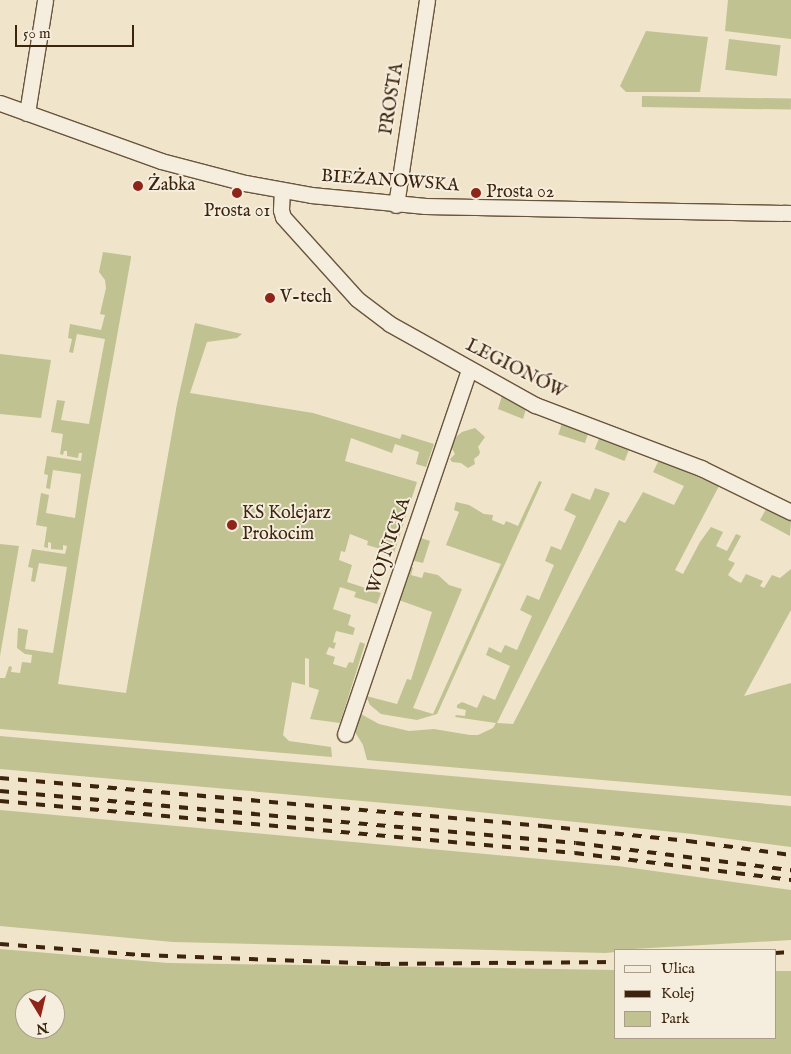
<!DOCTYPE html>
<html>
<head>
<meta charset="utf-8">
<style>
  body { margin:0 }
  #map { position:relative; width:791px; height:1054px; overflow:hidden; background:#f0e4ca; font-family:"IM FELL English",serif }
  div>[style] { position:absolute }
  .green>* { inset:0; background:#c0c292; transform-origin:0 0 }
  .roads { filter:drop-shadow(1px 0 #6a553c) drop-shadow(-1px 0 #6a553c) drop-shadow(0 1px #6a553c) drop-shadow(0 -1px #6a553c) }
  .minor>* { height:15px; margin:-7.5px; padding:0 7.5px; transform-origin:7.5px; border-radius:7.5px; background:#f5eddd }
  .rail>* { height:4px; margin-top:-2px; transform-origin:0; background:repeating-linear-gradient(90deg,#3d250d 0 9px,transparent 0 18px) }
  .dots>* { width:14px; height:14px; translate:-50% -50%; box-sizing:border-box; border:2px solid #f5eddd; border-radius:50% }
  span { translate:-50% -50%; white-space:nowrap; text-align:center; line-height:1.15; -webkit-text-stroke:4px #f5eddd; paint-order:stroke }
  .street-label { font-size:18px; color:#3d250d }
  .poi-label { font-size:18px; color:#3d250d }
  .left { translate:0 -50%; text-align:left }
  .legend { position:absolute; left:614px; top:949px; width:162px; height:90px; box-sizing:border-box; background:#f5eddd; border:1px solid #ab9d8a; margin:0; padding:6px 9px; list-style:none; font-size:15px; color:#3d250d }
  .legend li { display:flex; align-items:center; gap:10px; height:25px }
  .legend b { width:25px; border:1px solid #ab9d8a }
  .north { position:absolute; left:15px; top:989px; width:50px; height:50px; box-sizing:border-box; background:#f5eddd; border:1px solid #ab9d8a; border-radius:50%; rotate:171deg; font-size:14px; font-weight:700; line-height:20px; text-align:center; color:#3d250d }
  .north::after { content:''; display:block; margin:auto; width:18px; height:22px; background:#8f2418; clip-path:polygon(50% 0,100% 100%,50% 72%,0 100%) }
  .scale { position:absolute; left:15px; top:25px; width:119px; height:22px; box-sizing:border-box; border:2px solid #3d250d; border-top:0; padding-left:6px; font-size:15px; line-height:18px; white-space:nowrap; color:#3d250d; -webkit-text-stroke:4px #f5eddd; paint-order:stroke }
</style>
</head>
<body>
<div id="map">
  <div class="green">
    <div style="clip-path:polygon(728px 0,791px 0,791px 39px,725px 31px)"></div>
    <div style="clip-path:polygon(646px 31px,708px 37px,700px 92px,626px 92px,620px 86px)"></div>
    <div style="left:729px;top:39px;width:52px;height:31px;rotate:7deg"></div>
    <div style="left:642px;top:96px;width:149px;height:11px;rotate:1deg"></div>
    <div style="clip-path:polygon(103px 252px,131px 256px,131px 258px,88px 498px,58px 684px,126px 693px,177px 404px,195px 323px,242px 334px,237px 338px,207px 342px,190px 393px,313px 413px,400px 439px,402px 434px,434px 444px,426px 467px,416px 464px,419px 452px,395px 444px,392px 453px,351px 438px,345px 461px,417px 482px,394px 553px,367px 545px,368px 541px,350px 534px,345px 552px,341px 551px,339px 560px,352px 565px,347px 582px,381px 593px,377px 604px,354px 597px,356px 592px,340px 587px,333px 609px,351px 615px,348px 625px,355px 628px,353px 635px,336px 631px,333px 642px,336px 643px,334px 649px,329px 647px,326px 654px,335px 657px,333px 664px,346px 668px,349px 662px,353px 663px,360px 642px,365px 644px,340px 723px,310px 719px,319px 690px,309px 687px,309px 659px,305px 658px,305px 685px,292px 682px,283px 735px,289px 741px,331px 747px,332px 757px,0 729px,0 678px,5px 678px,9px 666px,12px 667px,11px 672px,20px 673px,22px 662px,31px 663px,32px 655px,25px 654px,17px 648px,18px 628px,28px 630px,25px 649px,53px 653px,67px 567px,39px 563px,35px 582px,31px 581px,33px 568px,28px 567px,32px 549px,65px 554px,67px 546px,63px 545px,63px 550px,51px 549px,51px 543px,48px 542px,48px 548px,44px 547px,47px 527px,36px 525px,41px 493px,49px 495px,46px 513px,75px 518px,81px 474px,53px 470px,50px 489px,46px 488px,48px 475px,44px 474px,47px 456px,81px 461px,82px 453px,79px 453px,78px 458px,67px 456px,67px 451px,64px 451px,63px 455px,60px 454px,63px 434px,51px 432px,57px 400px,65px 401px,61px 420px,89px 424px,105px 339px,77px 334px,73px 353px,69px 352px,72px 339px,68px 338px,70px 324px,101px 330px,105px 315px,100px 314px,106px 288px,105px 280px,99px 272px)"></div>
    <div style="clip-path:polygon(0 354px,51px 360px,41px 418px,0 414px)"></div>
    <div style="clip-path:polygon(502px 396px,526px 409px,523px 419px,498px 409px)"></div>
    <div style="left:562px;top:423px;width:28px;height:12px;rotate:18deg"></div>
    <div style="clip-path:polygon(475px 428px,485px 437px,478px 447px,480px 452px,479px 455px,474px 459px,475px 464px,468px 468px,461px 463px,452px 462px,450px 459px,455px 454px,450px 445px,451px 441px,462px 432px)"></div>
    <div style="left:600px;top:436px;width:32px;height:14px;rotate:22deg"></div>
    <div style="clip-path:polygon(659px 460px,719px 486px,675px 570px,683px 574px,700px 542px,711px 527px,723px 532px,716px 546px,727px 551px,736px 534px,741px 536px,728px 560px,735px 563px,728px 575px,735px 580px,741px 583px,746px 574px,763px 581px,760px 586px,764px 588px,772px 575px,780px 578px,791px 569px,791px 610px,744px 696px,791px 683px,791px 796px,367px 760px,363px 745px,355px 732px,356px 717px,359px 713px,379px 724px,409px 731px,434px 729px,470px 735px,478px 735px,493px 728px,496px 723px,455px 717px,456px 715px,465px 716px,466px 710px,457px 708px,457px 705px,462px 702px,477px 708px,483px 695px,495px 700px,510px 666px,486px 655px,489px 647px,501px 653px,505px 645px,517px 650px,532px 616px,520px 610px,527px 595px,539px 600px,554px 565px,545px 561px,551px 546px,561px 550px,576px 516px,564px 510px,572px 493px,590px 500px,595px 488px,610px 493px,497px 723px,513px 724px,619px 520px,625px 523px,643px 492px,674px 505px,684px 486px,653px 472px)"></div>
    <div style="clip-path:polygon(539px 481px,542px 482px,437px 714px,417px 720px,381px 714px,370px 705px,366px 696px,397px 704px,407px 679px,411px 680px,432px 612px,396px 599px,418px 537px,430px 541px,423px 563px,411px 560px,409px 565px,413px 568px,411px 575px,422px 578px,424px 572px,438px 575px,449px 585px,462px 589px,413px 708px,433px 714px,501px 564px,446px 545px,459px 512px,454px 510px,456px 502px,469px 505px,484px 514px,493px 515px,492px 520px,504px 525px,506px 521px,518px 526px)"></div>
    <div style="clip-path:polygon(766px 509px,791px 521px,790px 536px,760px 520px)"></div>
    <div style="clip-path:polygon(0 544px,19px 546px,0 656px)"></div>
    <div style="clip-path:polygon(0 736px,791px 806px,791px 847px,693px 834px,430px 807px,0 769px)"></div>
    <div style="clip-path:polygon(0 810px,618px 866px,791px 890px,791px 940px,615px 950px,615px 952px,606px 953px,173px 942px,0 926px)"></div>
    <div style="clip-path:polygon(evenodd,0 949px,168px 963px,615px 970px,615px 1038px,775px 1038px,775px 971px,791px 971px,791px 1054px,0 1054px,0 949px,25px 999px,55px 999px,55px 1029px,25px 1029px,25px 999px)"></div>
  </div>
  <div class="roads">
    <div class="minor">
      <div style="left:0;top:103px;width:171px;rotate:19.8deg"></div>
      <div style="left:161px;top:161px;width:87px;rotate:14.7deg"></div>
      <div style="left:245px;top:183px;width:67px;rotate:10.3deg"></div>
      <div style="left:311px;top:195px;width:115px;rotate:5.5deg"></div>
      <div style="left:425px;top:206px;width:366px;rotate:1.1deg"></div>
      <div style="left:27px;top:113px;width:114px;rotate:-80.9deg"></div>
      <div style="left:282px;top:190px;width:20px;rotate:93deg"></div>
      <div style="left:281px;top:210px;width:7px;rotate:74deg"></div>
      <div style="left:283px;top:217px;width:110px;rotate:47.9deg"></div>
      <div style="left:357px;top:299px;width:41px;rotate:37.1deg"></div>
      <div style="left:390px;top:324px;width:166px;rotate:29.2deg"></div>
      <div style="left:535px;top:405px;width:178px;rotate:20.8deg"></div>
      <div style="left:701px;top:468px;width:100px;rotate:26.1deg"></div>
      <div style="left:396px;top:205px;width:207px;rotate:-81.4deg"></div>
      <div style="left:345px;top:734px;width:385px;rotate:-71.2deg"></div>
    </div>
  </div>
  <div class="rail">
    <div style="left:0;top:778px;width:545px;rotate:5.05deg"></div>
    <div style="left:543px;top:826px;width:146px;rotate:5.9deg"></div>
    <div style="left:688px;top:841px;width:104px;rotate:7.7deg"></div>
    <div style="left:0;top:791px;width:578px;rotate:5.16deg"></div>
    <div style="left:576px;top:843px;width:217px;rotate:7.2deg"></div>
    <div style="left:0;top:801px;width:577px;rotate:5.17deg"></div>
    <div style="left:575px;top:853px;width:218px;rotate:7.1deg"></div>
    <div style="left:0;top:944px;width:141px;rotate:4.5deg"></div>
    <div style="left:141px;top:955px;width:240px;rotate:2.1deg"></div>
    <div style="left:381px;top:964px;width:234px;rotate:-0.5deg"></div>
    <div style="left:775px;top:953px;width:16px;rotate:-4deg"></div>
  </div>
  <div class="dots">
    <div style="left:138px;top:186px;background:#8f2418"></div>
    <div style="left:237px;top:193px;background:#8f2418"></div>
    <div style="left:476px;top:193px;background:#8f2418"></div>
    <div style="left:270px;top:298px;background:#8f2418"></div>
    <div style="left:232px;top:525px;background:#8f2418"></div>
  </div>
  <div class="street-label">
    <span style="left:393px;top:99px;rotate:-81deg">PROSTA</span>
    <span style="left:390px;top:182px;rotate:4deg">BIEŻANOWSKA</span>
    <span style="left:515px;top:370px;rotate:27deg">LEGIONÓW</span>
    <span style="left:390px;top:546px;rotate:-71deg">WOJNICKA</span>
  </div>
  <div class="poi-label">
    <span class="left" style="left:148px;top:186px">Żabka</span>
    <span class="left" style="left:486px;top:193px">Prosta 02</span>
    <span style="left:237px;top:212px">Prosta 01</span>
    <span class="left" style="left:280px;top:298px">V-tech</span>
    <span class="left" style="left:242px;top:525px">KS Kolejarz<br>Prokocim</span>
  </div>
  <ul class="legend">
  <li><b style="height:6px;background:#f5eddd"></b>Ulica</li>
  <li><b style="height:6px;background:#3d250d"></b>Kolej</li>
  <li><b style="height:14px;background:#c0c292"></b>Park</li>
  </ul>
  <div class="north">N</div>
  <div class="scale">50 m</div>
</div>
</body>
</html>
